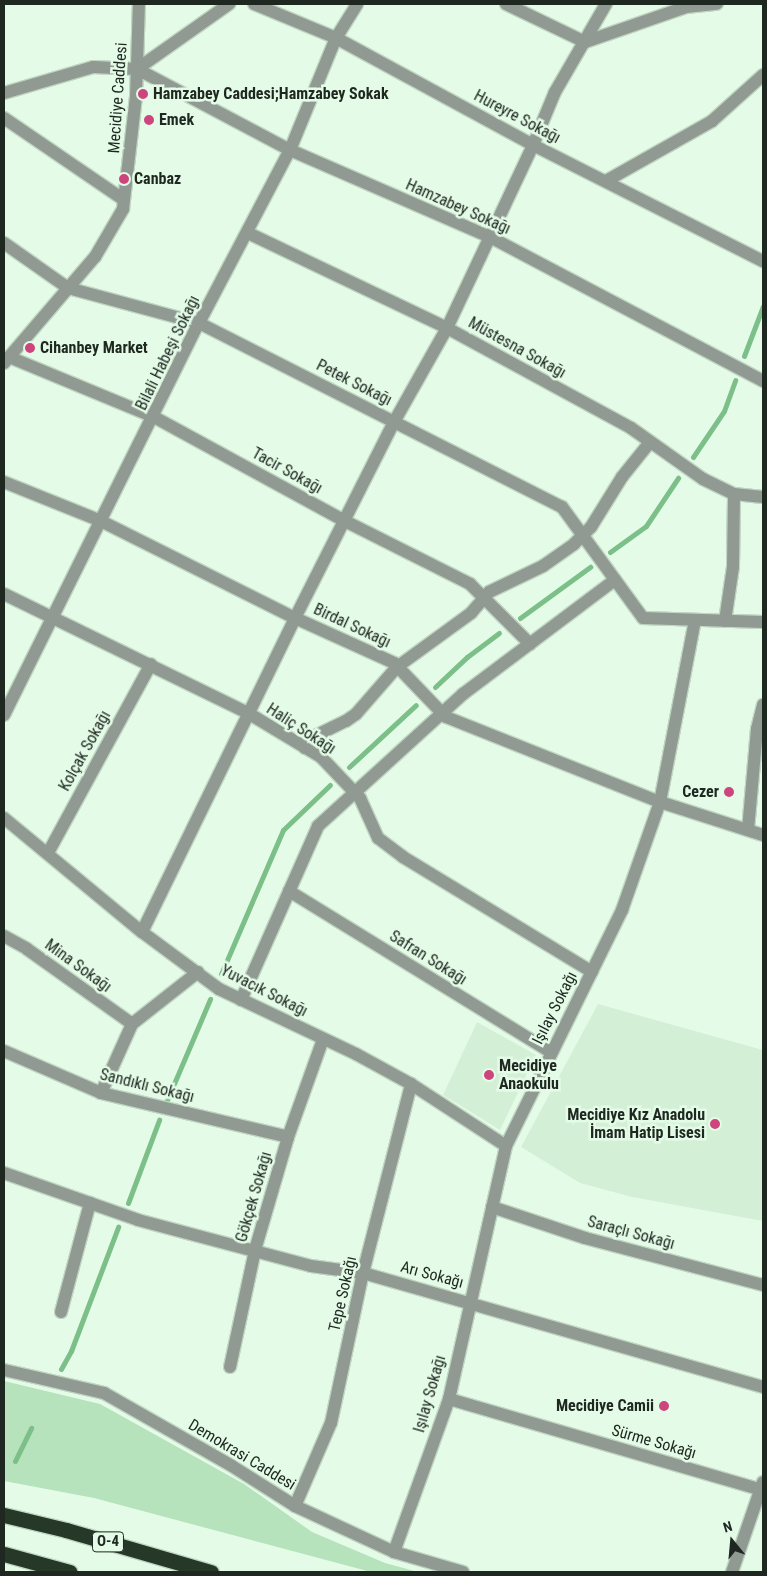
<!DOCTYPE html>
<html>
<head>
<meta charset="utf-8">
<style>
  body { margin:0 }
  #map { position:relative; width:767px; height:1576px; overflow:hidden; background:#e4fce7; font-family:"Roboto Condensed",sans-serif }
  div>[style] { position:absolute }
  .built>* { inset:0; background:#d3f0d7 }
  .green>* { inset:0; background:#b6e2bc }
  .stream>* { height:5px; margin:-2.5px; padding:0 2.5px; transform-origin:2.5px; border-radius:2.5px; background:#7cbf89 }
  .roads { filter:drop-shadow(1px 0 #c0d6c3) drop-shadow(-1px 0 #c0d6c3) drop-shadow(0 1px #c0d6c3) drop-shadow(0 -1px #c0d6c3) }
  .minor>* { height:12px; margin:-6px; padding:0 6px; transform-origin:6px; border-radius:6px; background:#919a92 }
  .tertiary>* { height:12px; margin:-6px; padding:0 6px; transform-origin:6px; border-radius:6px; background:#919a92 }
  .motorway>* { height:15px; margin:-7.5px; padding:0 7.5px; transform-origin:7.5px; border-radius:7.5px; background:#263929 }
  .dots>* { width:14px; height:14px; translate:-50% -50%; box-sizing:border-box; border:2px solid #e4fce7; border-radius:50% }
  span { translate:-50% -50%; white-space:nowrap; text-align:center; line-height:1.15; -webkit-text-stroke:5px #e4fce7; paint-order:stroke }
  .shield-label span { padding:1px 4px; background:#e4fce7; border:1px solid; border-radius:4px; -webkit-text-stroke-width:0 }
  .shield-label { font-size:15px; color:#1e2720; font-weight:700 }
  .poi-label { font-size:16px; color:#1e2720; font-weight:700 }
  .left { translate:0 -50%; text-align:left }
  .right { translate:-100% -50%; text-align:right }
  .street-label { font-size:16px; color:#1e2720 }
  .frame { position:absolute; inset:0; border:5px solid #1e2720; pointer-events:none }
  .north { position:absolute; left:707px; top:1516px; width:50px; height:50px; -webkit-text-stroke:4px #e4fce7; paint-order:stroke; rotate:343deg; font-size:14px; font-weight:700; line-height:20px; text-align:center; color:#1e2720 }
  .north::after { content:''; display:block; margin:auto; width:18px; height:22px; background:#1e2720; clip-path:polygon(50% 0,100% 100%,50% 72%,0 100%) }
</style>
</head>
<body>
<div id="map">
  <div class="built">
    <div style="clip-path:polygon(598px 1004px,763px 1050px,763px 1221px,632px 1197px,580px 1183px,521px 1147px)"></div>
    <div style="clip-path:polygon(477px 1022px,536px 1055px,500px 1130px,443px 1095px)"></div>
  </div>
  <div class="green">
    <div style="clip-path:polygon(4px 1381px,100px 1404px,244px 1484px,312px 1532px,385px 1563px,418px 1572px,371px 1572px,94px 1498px,4px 1481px)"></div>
  </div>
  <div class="stream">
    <div style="left:744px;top:356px;width:53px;rotate:-69.2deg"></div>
    <div style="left:693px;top:457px;width:55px;rotate:-56deg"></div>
    <div style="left:724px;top:411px;width:33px;rotate:-70deg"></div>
    <div style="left:610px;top:552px;width:44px;rotate:-35.8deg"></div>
    <div style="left:646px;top:526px;width:58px;rotate:-56.3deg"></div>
    <div style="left:520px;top:618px;width:87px;rotate:-36.1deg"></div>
    <div style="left:435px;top:687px;width:44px;rotate:-43.2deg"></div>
    <div style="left:467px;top:657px;width:40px;rotate:-37deg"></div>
    <div style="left:349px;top:767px;width:91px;rotate:-42.8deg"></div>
    <div style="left:221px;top:974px;width:157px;rotate:-66.7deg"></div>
    <div style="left:283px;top:830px;width:65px;rotate:-43.8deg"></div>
    <div style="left:167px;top:1100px;width:110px;rotate:-66.9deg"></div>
    <div style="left:128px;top:1203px;width:89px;rotate:-69.5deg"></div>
    <div style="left:61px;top:1369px;width:21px;rotate:-61deg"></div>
    <div style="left:71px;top:1351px;width:133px;rotate:-69.2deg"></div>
    <div style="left:15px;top:1461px;width:37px;rotate:-64deg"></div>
  </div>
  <div class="roads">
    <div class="minor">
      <div style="left:254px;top:4px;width:89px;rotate:22.5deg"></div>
      <div style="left:336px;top:38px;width:224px;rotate:28.5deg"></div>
      <div style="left:533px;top:145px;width:258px;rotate:26.8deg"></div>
      <div style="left:506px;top:4px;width:88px;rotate:25.7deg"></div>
      <div style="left:585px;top:42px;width:107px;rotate:-19.1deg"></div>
      <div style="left:686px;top:7px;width:31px;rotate:-6deg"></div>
      <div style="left:137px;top:69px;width:113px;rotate:-35.2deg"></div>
      <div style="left:4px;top:93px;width:93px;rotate:-16.3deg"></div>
      <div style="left:93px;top:67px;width:44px;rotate:2.6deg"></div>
      <div style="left:137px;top:69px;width:173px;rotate:27.9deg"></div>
      <div style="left:290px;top:150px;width:218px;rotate:23.5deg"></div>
      <div style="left:490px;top:237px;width:309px;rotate:27.8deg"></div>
      <div style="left:4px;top:118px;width:145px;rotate:34.3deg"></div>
      <div style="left:606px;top:181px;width:122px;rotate:-29.5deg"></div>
      <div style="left:712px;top:121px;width:69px;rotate:-42deg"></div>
      <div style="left:248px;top:233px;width:221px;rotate:25.5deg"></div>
      <div style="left:447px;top:328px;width:209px;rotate:28.5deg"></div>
      <div style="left:631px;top:428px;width:88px;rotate:35.3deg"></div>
      <div style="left:703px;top:479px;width:34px;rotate:26deg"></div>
      <div style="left:734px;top:494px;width:29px;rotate:6deg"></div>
      <div style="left:4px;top:243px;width:78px;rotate:35.1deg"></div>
      <div style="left:68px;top:288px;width:136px;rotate:15deg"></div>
      <div style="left:199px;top:323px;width:407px;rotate:26.9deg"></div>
      <div style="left:562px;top:507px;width:137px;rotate:53.9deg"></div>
      <div style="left:643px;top:618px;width:120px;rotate:1.9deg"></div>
      <div style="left:9px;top:357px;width:157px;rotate:22.5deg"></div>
      <div style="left:154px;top:417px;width:217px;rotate:28.6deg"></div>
      <div style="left:345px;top:521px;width:140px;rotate:26.7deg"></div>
      <div style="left:470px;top:584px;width:85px;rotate:45deg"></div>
      <div style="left:4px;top:482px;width:105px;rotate:21.9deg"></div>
      <div style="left:101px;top:521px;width:217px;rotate:26.6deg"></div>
      <div style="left:295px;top:618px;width:109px;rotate:24.4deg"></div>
      <div style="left:394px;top:663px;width:75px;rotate:46.1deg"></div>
      <div style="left:446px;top:717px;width:230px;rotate:21.7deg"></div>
      <div style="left:660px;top:802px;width:108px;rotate:17.8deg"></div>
      <div style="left:4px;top:594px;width:271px;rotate:26deg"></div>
      <div style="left:248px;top:713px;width:85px;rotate:31.1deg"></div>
      <div style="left:321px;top:757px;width:57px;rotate:46.4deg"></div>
      <div style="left:360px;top:798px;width:44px;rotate:65.8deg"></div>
      <div style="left:378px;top:838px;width:31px;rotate:37deg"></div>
      <div style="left:403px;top:857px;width:221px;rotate:31.3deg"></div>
      <div style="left:725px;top:621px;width:55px;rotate:-81.6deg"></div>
      <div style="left:733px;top:567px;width:73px;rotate:-89.2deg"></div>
      <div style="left:4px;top:715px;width:438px;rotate:-63.6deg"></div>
      <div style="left:199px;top:323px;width:195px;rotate:-62.3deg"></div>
      <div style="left:290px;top:150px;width:121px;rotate:-67.7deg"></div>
      <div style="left:336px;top:38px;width:40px;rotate:-58deg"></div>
      <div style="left:305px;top:748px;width:18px;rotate:-47deg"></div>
      <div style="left:317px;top:735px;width:32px;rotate:-26deg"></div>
      <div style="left:346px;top:721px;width:12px;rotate:-35deg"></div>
      <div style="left:356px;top:714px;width:62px;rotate:-48.9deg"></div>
      <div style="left:397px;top:667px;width:92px;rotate:-36.1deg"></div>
      <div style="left:471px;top:613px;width:28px;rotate:-49deg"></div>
      <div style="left:489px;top:592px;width:60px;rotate:-25.7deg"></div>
      <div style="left:543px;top:566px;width:38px;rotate:-35deg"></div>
      <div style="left:574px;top:544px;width:24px;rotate:-45deg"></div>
      <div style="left:591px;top:527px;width:59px;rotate:-58.2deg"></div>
      <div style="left:622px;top:477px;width:45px;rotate:-51.3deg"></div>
      <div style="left:4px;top:818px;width:179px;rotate:39.6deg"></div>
      <div style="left:142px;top:932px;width:96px;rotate:36.5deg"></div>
      <div style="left:219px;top:989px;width:152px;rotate:25.4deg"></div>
      <div style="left:356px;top:1054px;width:63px;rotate:28.6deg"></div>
      <div style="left:411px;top:1084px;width:113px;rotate:33.1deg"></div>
      <div style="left:748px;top:830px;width:101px;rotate:-84.9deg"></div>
      <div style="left:757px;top:729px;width:25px;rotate:-76deg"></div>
      <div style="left:48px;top:853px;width:215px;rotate:-61.4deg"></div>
      <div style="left:289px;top:891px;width:308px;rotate:31.6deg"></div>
      <div style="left:142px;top:932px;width:349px;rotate:-64deg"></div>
      <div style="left:295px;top:618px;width:220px;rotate:-63.2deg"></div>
      <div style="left:394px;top:422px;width:108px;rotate:-60.6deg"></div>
      <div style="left:447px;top:328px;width:202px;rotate:-64.8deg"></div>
      <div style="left:533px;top:145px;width:57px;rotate:-67.5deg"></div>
      <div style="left:555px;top:92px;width:102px;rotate:-59.9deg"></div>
      <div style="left:4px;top:936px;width:26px;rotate:29deg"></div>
      <div style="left:27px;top:949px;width:129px;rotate:35.5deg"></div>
      <div style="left:241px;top:1000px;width:190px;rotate:-66.1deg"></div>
      <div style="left:318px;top:826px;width:196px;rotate:-42.3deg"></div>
      <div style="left:463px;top:694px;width:190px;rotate:-36.9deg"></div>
      <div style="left:4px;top:1051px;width:106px;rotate:23.4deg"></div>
      <div style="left:101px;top:1093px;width:192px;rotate:13.2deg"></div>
      <div style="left:101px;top:1093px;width:76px;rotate:-65.8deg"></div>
      <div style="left:132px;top:1024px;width:84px;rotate:-38.2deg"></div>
      <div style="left:4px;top:1173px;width:142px;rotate:19.3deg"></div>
      <div style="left:138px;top:1220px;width:179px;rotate:14.9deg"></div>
      <div style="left:311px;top:1266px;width:52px;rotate:7.7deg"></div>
      <div style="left:363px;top:1273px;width:416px;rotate:15.9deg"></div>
      <div style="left:492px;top:1207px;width:98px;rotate:18.4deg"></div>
      <div style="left:585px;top:1238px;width:184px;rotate:14.8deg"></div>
      <div style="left:61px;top:1312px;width:113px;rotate:-75.1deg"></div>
      <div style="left:230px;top:1367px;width:120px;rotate:-77.9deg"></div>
      <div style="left:255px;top:1250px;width:118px;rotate:-73.7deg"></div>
      <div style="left:288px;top:1137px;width:104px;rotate:-70.3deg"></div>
      <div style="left:449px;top:1399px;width:327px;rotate:16.2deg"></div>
      <div style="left:295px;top:1506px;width:90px;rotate:-66.6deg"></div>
      <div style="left:331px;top:1423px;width:153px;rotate:-78deg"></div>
      <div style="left:363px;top:1273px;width:195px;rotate:-75.7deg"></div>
      <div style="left:394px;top:1552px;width:163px;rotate:-70.2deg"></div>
      <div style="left:449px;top:1399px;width:259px;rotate:-77.3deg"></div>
      <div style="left:506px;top:1146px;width:263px;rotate:-63.8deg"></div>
      <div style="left:622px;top:910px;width:114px;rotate:-70.6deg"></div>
      <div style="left:660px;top:802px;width:185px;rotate:-79.1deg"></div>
      <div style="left:732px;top:1572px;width:95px;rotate:-71deg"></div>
    </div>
    <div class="tertiary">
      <div style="left:4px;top:363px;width:140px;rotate:-49.4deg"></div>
      <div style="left:95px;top:257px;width:56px;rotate:-59.7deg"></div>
      <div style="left:123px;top:209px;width:113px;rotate:-83.4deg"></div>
      <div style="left:136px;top:97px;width:93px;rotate:-88.2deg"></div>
      <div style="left:4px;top:1370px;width:103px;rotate:13deg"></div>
      <div style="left:104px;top:1393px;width:147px;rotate:29.7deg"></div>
      <div style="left:232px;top:1466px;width:75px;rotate:32.4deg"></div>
      <div style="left:295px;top:1506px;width:109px;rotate:24.9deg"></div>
      <div style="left:394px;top:1552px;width:72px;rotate:16.2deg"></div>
    </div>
    <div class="motorway">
      <div style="left:4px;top:1515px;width:64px;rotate:13.6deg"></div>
      <div style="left:66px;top:1530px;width:151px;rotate:16.2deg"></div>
      <div style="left:4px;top:1554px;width:68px;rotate:15.3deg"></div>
    </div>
  </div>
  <div class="dots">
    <div style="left:143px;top:94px;background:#ce447c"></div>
    <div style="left:149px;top:120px;background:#ce447c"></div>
    <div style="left:124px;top:179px;background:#ce447c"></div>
    <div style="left:30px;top:348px;background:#ce447c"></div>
    <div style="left:729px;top:792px;background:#ce447c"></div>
    <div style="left:489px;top:1075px;background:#ce447c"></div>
    <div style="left:715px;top:1124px;background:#ce447c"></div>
    <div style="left:664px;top:1406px;background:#ce447c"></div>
  </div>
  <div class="shield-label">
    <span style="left:108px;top:1542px">O-4</span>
  </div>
  <div class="poi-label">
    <span class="left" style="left:153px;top:94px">Hamzabey Caddesi;Hamzabey Sokak</span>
    <span class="left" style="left:159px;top:120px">Emek</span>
    <span class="left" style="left:134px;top:179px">Canbaz</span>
    <span class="left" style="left:40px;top:348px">Cihanbey Market</span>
    <span class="right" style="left:719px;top:792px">Cezer</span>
    <span class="left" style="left:499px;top:1075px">Mecidiye<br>Anaokulu</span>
    <span class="right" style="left:705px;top:1124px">Mecidiye Kız Anadolu<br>İmam Hatip Lisesi</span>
    <span class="right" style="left:654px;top:1406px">Mecidiye Camii</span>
  </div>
  <div class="street-label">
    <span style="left:118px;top:98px;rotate:-86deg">Mecidiye Caddesi</span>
    <span style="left:517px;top:117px;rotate:28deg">Hureyre Sokağı</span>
    <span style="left:458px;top:207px;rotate:24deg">Hamzabey Sokağı</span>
    <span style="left:517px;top:348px;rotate:29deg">Müstesna Sokağı</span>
    <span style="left:168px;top:353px;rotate:-64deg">Bilali Habeşi Sokağı</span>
    <span style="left:354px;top:383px;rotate:27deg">Petek Sokağı</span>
    <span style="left:287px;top:471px;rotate:29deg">Tacir Sokağı</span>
    <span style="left:352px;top:626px;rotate:25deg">Birdal Sokağı</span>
    <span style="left:301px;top:729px;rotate:33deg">Haliç Sokağı</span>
    <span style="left:85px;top:751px;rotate:-61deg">Kolçak Sokağı</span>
    <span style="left:428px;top:958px;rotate:32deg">Safran Sokağı</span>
    <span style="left:78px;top:966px;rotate:36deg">Mina Sokağı</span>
    <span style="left:264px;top:991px;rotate:27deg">Yuvacık Sokağı</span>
    <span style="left:555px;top:1008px;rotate:-63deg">Işılay Sokağı</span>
    <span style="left:147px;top:1086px;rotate:14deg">Sandıklı Sokağı</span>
    <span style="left:254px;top:1197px;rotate:-74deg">Gökçek Sokağı</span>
    <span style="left:631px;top:1233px;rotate:15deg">Saraçlı Sokağı</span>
    <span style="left:432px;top:1275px;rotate:15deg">Arı Sokağı</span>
    <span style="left:343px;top:1294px;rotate:-77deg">Tepe Sokağı</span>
    <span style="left:430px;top:1394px;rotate:-74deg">Işılay Sokağı</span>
    <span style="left:654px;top:1442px;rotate:16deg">Sürme Sokağı</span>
    <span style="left:242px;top:1455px;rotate:31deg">Demokrasi Caddesi</span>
  </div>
  <div class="frame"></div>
  <div class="north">N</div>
</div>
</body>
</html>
